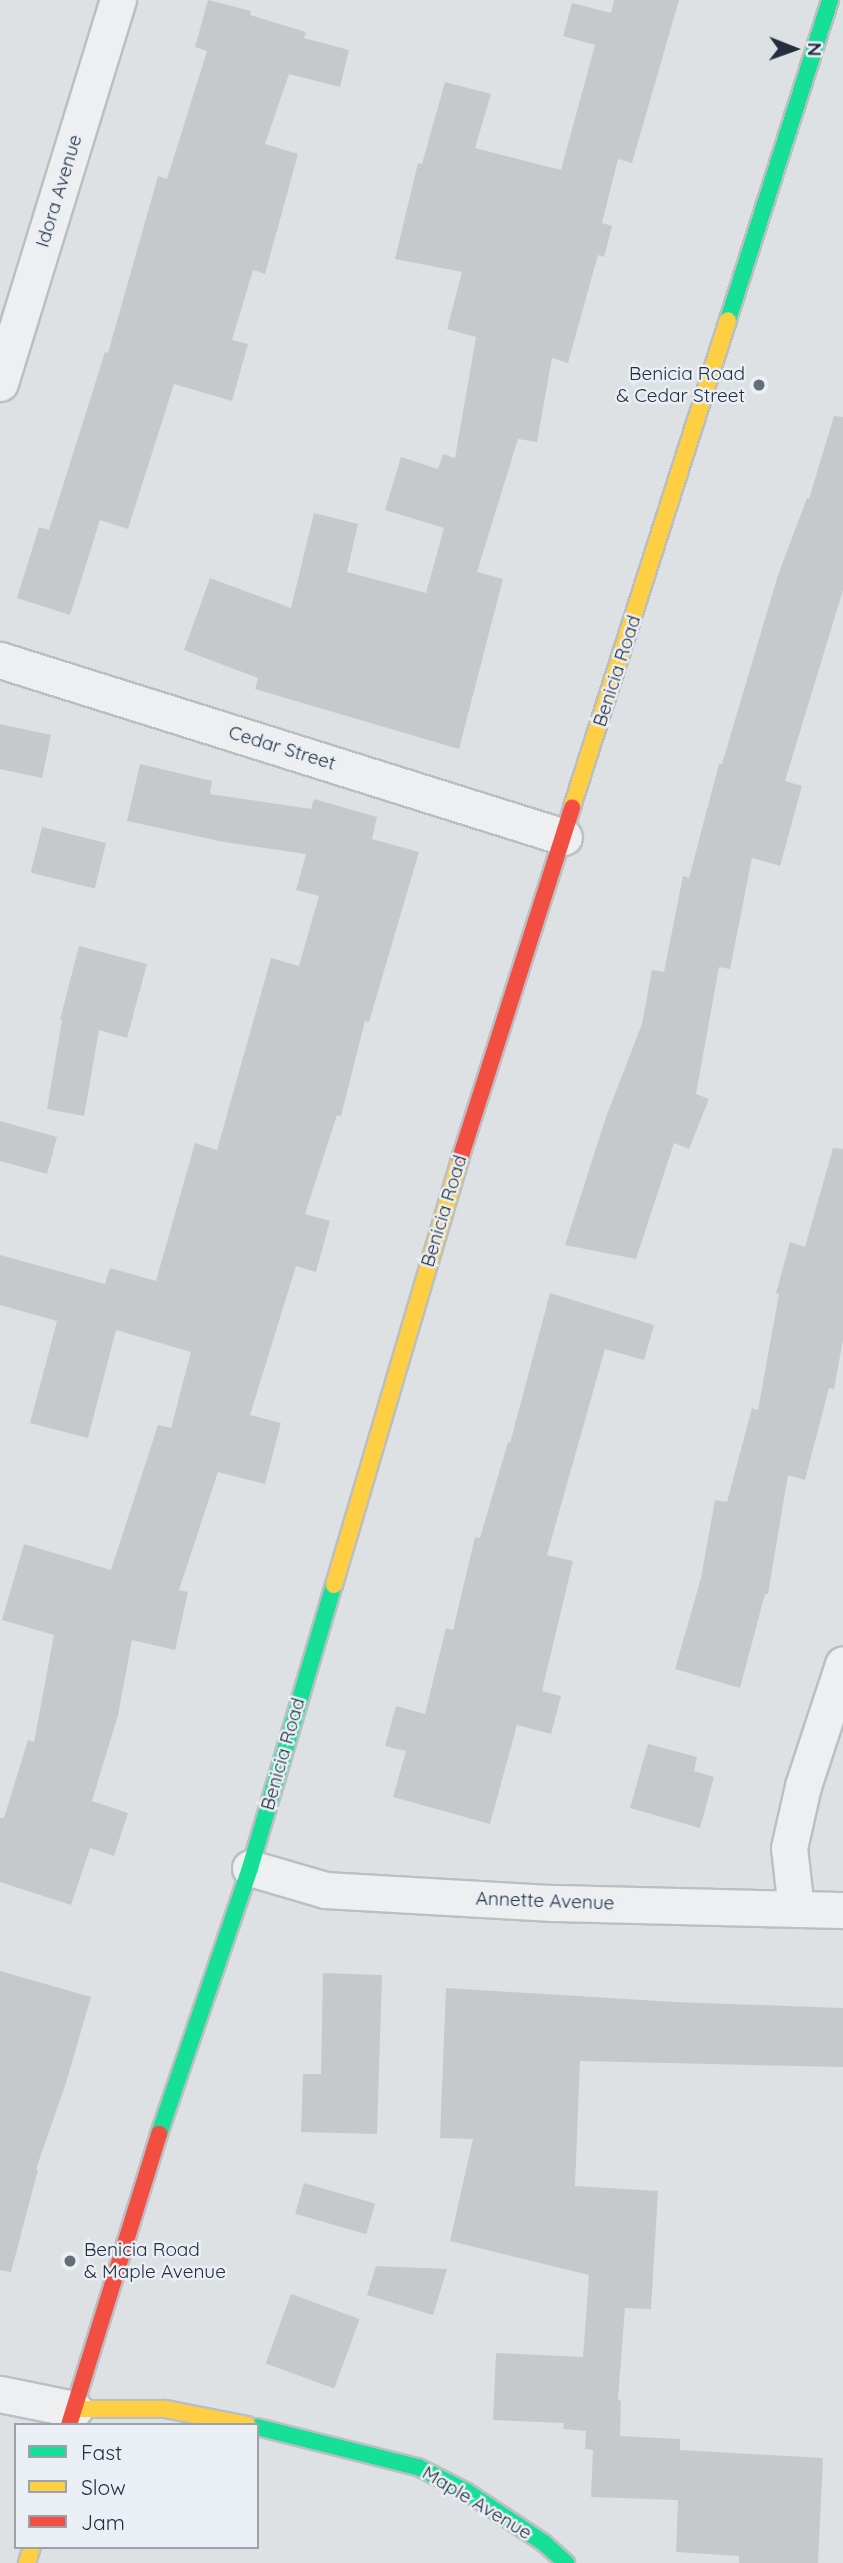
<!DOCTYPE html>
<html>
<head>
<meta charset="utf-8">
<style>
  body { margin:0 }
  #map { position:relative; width:843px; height:2563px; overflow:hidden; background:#dee1e4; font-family:Quicksand,sans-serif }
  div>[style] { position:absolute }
  .building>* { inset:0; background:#c6c9cc; transform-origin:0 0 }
  .roads { filter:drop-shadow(2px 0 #bcbfc2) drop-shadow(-2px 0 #bcbfc2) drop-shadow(0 2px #bcbfc2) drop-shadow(0 -2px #bcbfc2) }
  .street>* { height:35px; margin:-17.5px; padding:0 17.5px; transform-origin:17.5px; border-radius:17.5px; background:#edeff1 }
  .fast>* { height:16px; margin:-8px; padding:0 8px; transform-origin:8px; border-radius:8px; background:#16e098 }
  .slow>* { height:16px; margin:-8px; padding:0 8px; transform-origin:8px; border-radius:8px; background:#ffcf43 }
  .jam>* { height:16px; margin:-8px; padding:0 8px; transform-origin:8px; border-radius:8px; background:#f24e42 }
  .dots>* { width:19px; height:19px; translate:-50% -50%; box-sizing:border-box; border:4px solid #eaeff5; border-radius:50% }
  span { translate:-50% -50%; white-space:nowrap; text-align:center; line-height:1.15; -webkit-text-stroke:5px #eaeff5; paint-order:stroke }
  .street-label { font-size:19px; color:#242e3e }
  .poi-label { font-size:19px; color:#242e3e }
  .right { translate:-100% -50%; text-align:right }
  .left { translate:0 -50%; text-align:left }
  .legend { position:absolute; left:14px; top:2423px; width:245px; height:126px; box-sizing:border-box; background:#eaeff5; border:2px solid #9ba2ac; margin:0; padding:9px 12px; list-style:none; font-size:21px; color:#242e3e }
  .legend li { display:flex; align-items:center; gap:14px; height:35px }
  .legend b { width:35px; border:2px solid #9ba2ac }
  .north { position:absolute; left:759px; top:14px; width:70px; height:70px; -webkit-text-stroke:5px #eaeff5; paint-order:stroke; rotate:91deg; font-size:19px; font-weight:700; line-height:28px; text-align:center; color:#242e3e }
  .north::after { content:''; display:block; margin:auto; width:24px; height:32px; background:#242e3e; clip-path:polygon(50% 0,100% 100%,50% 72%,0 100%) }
</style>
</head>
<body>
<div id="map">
  <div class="building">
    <div style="clip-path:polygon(208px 0,251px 11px,250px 15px,306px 32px,304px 38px,349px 50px,340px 87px,289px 74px,265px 144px,298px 154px,265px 274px,253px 270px,232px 340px,248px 344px,232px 401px,174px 384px,128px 529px,100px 520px,70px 615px,17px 598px,39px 527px,49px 530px,105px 352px,108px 353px,158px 176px,167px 179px,207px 51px,195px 47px)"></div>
    <div style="clip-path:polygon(614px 0,679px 0,632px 163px,618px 159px,602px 223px,612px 226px,604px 257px,598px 255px,568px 363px,552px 358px,537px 442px,518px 439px,477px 572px,503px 579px,459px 749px,255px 689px,258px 678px,184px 650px,210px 578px,291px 608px,314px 513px,358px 524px,347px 572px,426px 593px,444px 528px,385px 510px,401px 457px,438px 469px,443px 454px,455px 458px,476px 337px,447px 329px,462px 272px,395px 259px,418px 163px,422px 164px,445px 82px,491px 94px,475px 148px,561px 170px,595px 45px,563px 36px,572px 3px,611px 13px)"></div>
    <div style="clip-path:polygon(834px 416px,843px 417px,843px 590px,785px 781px,802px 786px,780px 866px,752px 858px,730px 969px,719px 967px,696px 1094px,709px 1099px,689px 1149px,674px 1143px,636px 1259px,565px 1245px,606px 1117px,642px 1024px,652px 970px,664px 972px,683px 876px,689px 878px,719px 764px,722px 764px,778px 575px,807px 498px,809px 499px)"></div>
    <div style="clip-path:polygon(0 724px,51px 735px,42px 778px,0 769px)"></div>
    <div style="clip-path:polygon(140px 764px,212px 781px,210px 794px,311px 809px,314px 799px,377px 817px,372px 839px,419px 852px,369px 1022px,365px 1021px,341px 1116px,337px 1115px,305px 1214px,330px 1221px,316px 1272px,296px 1266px,250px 1415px,281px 1423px,265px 1484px,218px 1472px,179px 1590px,188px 1592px,175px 1650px,132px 1640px,118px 1715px,92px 1801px,128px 1813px,114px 1856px,90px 1848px,71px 1905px,0 1882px,0 1818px,4px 1818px,28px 1740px,34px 1742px,54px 1635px,2px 1620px,24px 1544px,111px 1570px,158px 1425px,171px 1428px,191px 1352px,116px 1330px,88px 1438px,30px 1423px,57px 1321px,0 1305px,0 1255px,105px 1284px,110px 1268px,156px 1281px,195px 1143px,217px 1150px,271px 958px,299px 966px,319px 896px,296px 890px,306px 854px,224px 842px,127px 821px)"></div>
    <div style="left:42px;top:827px;width:66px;height:47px;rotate:14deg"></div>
    <div style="clip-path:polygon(79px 946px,147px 964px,127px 1038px,99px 1030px,84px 1116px,47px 1109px,62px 1020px,60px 1020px)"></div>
    <div style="clip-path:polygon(0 1121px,57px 1137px,47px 1174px,0 1161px)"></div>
    <div style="clip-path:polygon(833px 1148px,843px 1149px,843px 1340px,834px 1389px,829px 1388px,805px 1480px,788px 1475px,768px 1594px,765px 1594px,740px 1688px,675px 1669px,701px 1578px,715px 1500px,727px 1502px,752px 1408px,758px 1410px,779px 1294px,776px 1293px,790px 1242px,805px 1247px)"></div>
    <div style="clip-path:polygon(550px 1293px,654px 1325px,644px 1360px,605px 1349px,547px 1555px,573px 1561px,542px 1691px,561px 1696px,551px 1734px,517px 1725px,490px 1824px,393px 1797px,406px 1751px,385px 1746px,396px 1706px,425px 1714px,446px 1628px,453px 1630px,475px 1537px,480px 1538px,508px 1442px,510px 1443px)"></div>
    <div style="clip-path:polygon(648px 1744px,697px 1757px,694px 1771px,714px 1777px,700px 1828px,630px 1808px)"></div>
    <div style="clip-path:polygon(0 1971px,91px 1997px,66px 2083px,36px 2169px,38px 2170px,11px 2272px,0 2270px)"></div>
    <div style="clip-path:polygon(323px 1973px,382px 1975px,377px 2134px,301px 2132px,303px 2074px,321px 2074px)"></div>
    <div style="clip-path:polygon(446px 1988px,675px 2002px,843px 2008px,843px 2067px,580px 2061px,575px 2186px,658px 2191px,651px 2309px,625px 2308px,618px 2400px,621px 2401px,620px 2436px,680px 2439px,680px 2450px,823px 2458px,818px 2563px,739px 2563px,739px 2556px,676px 2552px,678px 2500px,591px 2497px,593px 2450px,585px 2449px,586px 2431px,563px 2429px,564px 2423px,493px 2420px,496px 2353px,583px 2357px,589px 2275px,450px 2241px,473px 2139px,440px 2138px)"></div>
    <div style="left:304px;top:2183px;width:74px;height:32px;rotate:16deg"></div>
    <div style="clip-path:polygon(376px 2266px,447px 2269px,433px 2315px,367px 2295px)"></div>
    <div style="left:291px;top:2294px;width:73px;height:74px;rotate:20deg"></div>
  </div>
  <div class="roads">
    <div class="street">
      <div style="left:0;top:383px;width:401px;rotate:-72.9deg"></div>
      <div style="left:0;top:660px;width:591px;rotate:17.42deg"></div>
      <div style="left:250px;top:1868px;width:78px;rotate:16.3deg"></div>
      <div style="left:325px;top:1890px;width:228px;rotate:3.3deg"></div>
      <div style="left:553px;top:1903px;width:290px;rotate:1.4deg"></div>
      <div style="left:796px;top:1909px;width:61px;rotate:-96.5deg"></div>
      <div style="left:789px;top:1848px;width:64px;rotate:-77.3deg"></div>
      <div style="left:803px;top:1786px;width:128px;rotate:-71.8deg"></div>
      <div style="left:0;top:2394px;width:76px;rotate:11.5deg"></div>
    </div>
    <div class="fast">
      <div style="left:728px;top:320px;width:336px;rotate:-72.3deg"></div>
      <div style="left:159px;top:2134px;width:281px;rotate:-71.1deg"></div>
      <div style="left:250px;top:1868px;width:295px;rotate:-73.5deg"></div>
      <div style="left:257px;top:2427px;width:166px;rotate:14deg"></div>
      <div style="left:418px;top:2467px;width:55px;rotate:27deg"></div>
      <div style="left:467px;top:2492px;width:92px;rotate:33.5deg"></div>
      <div style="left:544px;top:2543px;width:30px;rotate:42deg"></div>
    </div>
    <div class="slow">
      <div style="left:572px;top:807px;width:511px;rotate:-72.24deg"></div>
      <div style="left:334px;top:1585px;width:444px;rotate:-73.5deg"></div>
      <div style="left:74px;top:2409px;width:91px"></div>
      <div style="left:165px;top:2409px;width:84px;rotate:11deg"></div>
      <div style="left:27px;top:2563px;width:17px;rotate:-73deg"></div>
    </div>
    <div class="jam">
      <div style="left:460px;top:1159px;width:369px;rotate:-72.3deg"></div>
      <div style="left:69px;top:2425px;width:305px;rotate:-72.8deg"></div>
    </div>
  </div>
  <div class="dots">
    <div style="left:759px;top:385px;background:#656d78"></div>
    <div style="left:70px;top:2261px;background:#656d78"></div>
  </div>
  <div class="street-label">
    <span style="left:59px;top:191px;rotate:-73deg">Idora Avenue</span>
    <span style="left:617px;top:671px;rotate:-72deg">Benicia Road</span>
    <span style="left:282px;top:748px;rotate:17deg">Cedar Street</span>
    <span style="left:444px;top:1211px;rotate:-73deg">Benicia Road</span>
    <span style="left:283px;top:1754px;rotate:-74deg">Benicia Road</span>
    <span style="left:545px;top:1901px;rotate:2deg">Annette Avenue</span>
    <span style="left:477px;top:2503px;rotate:31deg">Maple Avenue</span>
  </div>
  <div class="poi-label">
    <span class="right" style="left:745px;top:385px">Benicia Road<br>&amp; Cedar Street</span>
    <span class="left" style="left:84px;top:2261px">Benicia Road<br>&amp; Maple Avenue</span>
  </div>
  <ul class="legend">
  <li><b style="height:9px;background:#16e098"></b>Fast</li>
  <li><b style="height:9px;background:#ffcf43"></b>Slow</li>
  <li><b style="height:9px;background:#f24e42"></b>Jam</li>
  </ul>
  <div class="north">N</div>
</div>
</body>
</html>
